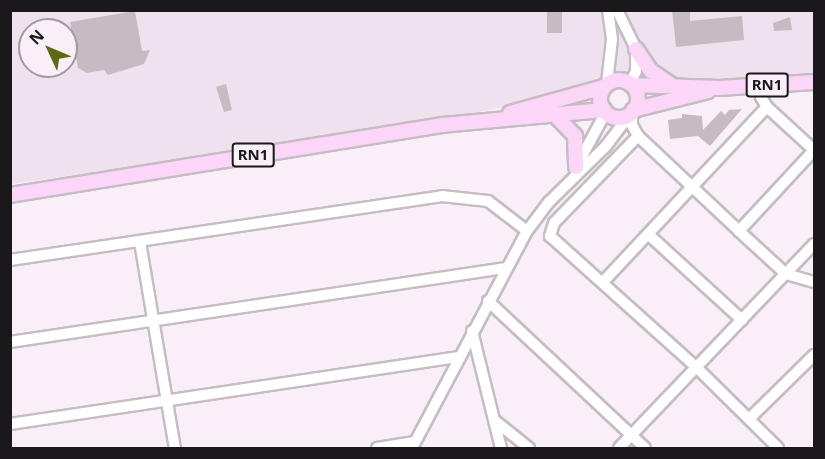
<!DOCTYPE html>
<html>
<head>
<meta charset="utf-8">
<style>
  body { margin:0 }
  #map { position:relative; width:825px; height:459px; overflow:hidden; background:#f8eff8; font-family:"Noto Sans",sans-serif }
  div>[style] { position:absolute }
  .built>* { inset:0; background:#f0e1ef }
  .building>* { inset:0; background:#c4bbc3; transform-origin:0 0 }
  .roads { filter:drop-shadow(2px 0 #c5bcc4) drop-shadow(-2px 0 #c5bcc4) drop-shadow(0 2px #c5bcc4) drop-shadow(0 -2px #c5bcc4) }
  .minor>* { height:10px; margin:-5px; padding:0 5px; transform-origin:5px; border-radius:5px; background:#fff }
  .major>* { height:14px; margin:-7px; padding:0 7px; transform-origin:7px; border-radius:7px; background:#fbd6f9 }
  .major>.ring { margin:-7px; padding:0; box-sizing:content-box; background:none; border:14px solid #fbd6f9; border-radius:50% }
  span { translate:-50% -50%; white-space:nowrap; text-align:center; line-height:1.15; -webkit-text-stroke:4.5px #f8eff8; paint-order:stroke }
  .shield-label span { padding:2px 4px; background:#f8eff8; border:2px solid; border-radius:4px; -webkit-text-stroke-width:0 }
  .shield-label { font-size:15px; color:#1b181b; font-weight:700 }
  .frame { position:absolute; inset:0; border:12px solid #1b181b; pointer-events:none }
  .north { position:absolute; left:18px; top:18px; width:60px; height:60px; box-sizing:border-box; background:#f8eff8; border:2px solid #a099a0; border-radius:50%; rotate:314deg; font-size:16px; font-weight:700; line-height:24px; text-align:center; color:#1b181b }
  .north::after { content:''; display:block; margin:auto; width:21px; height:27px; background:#5d6a13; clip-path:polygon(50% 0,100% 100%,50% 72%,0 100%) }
</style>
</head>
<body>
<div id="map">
  <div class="built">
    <div style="clip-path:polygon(evenodd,10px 11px,814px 11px,814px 77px,660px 82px,626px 75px,606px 76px,580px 90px,425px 124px,11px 184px,10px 11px,30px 30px,66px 30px,66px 66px,30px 66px,30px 30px)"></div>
  </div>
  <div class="building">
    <div style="left:547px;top:10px;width:15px;height:23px"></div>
    <div style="clip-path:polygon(672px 10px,690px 10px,690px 21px,742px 16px,744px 40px,676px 47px)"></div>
    <div style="clip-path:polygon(135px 11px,142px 51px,150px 50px,144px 64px,108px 75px,104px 70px,87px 73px,78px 68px,70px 22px)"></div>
    <div style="clip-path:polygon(790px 17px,792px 30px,774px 31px,773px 23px)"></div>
    <div style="clip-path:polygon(226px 84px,232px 110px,224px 112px,216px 87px)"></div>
    <div style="clip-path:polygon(742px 109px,710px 146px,698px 136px,670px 139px,668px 120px,682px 118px,682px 114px,702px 116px,703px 130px,721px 111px,725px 115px,729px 110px)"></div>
  </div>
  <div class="roads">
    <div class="minor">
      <div style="left:617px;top:10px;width:43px;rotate:64deg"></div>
      <div style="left:636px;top:49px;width:22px;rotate:90deg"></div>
      <div style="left:636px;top:71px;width:14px;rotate:115deg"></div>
      <div style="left:607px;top:83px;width:44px;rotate:-83.5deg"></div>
      <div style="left:612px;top:39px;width:29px;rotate:-98deg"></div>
      <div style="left:762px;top:85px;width:12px;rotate:95deg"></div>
      <div style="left:761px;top:97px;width:12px;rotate:59deg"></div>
      <div style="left:767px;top:107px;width:64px;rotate:42.5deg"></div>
      <div style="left:632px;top:112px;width:13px;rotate:90deg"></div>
      <div style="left:632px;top:125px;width:13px;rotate:61deg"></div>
      <div style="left:638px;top:136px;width:139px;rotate:43.2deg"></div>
      <div style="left:739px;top:231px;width:64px;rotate:42.5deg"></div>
      <div style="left:786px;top:274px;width:29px;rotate:16deg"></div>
      <div style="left:638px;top:136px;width:121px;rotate:134deg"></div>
      <div style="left:554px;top:223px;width:14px;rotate:107deg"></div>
      <div style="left:550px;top:236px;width:196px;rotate:41.9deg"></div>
      <div style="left:696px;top:367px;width:115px;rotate:44.6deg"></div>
      <div style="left:575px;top:169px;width:65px;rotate:-61.5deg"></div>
      <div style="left:739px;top:231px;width:110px;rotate:-47.2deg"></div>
      <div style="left:649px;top:235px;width:126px;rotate:42.4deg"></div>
      <div style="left:140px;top:242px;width:209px;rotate:80.4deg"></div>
      <div style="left:10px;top:260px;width:437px;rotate:-8.4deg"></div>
      <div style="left:442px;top:196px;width:46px;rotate:6.2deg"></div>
      <div style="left:488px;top:201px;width:49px;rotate:37.6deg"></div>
      <div style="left:603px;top:282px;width:240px;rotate:-46.9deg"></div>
      <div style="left:488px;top:301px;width:215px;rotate:43.1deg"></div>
      <div style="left:472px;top:331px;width:121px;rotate:76.1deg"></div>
      <div style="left:10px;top:342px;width:500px;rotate:-8.5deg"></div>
      <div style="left:750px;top:418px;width:90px;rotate:-44.5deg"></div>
      <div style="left:494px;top:420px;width:45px;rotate:38.7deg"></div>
      <div style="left:10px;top:424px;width:454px;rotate:-8.5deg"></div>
      <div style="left:377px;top:448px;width:38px;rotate:-9deg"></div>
      <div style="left:412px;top:448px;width:246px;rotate:-62.1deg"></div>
      <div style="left:527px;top:231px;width:36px;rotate:-53deg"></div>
      <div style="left:549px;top:202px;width:80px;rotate:-44.5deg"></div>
      <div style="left:606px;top:146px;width:41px;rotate:-52.9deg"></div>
      <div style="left:619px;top:448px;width:282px;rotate:-46.3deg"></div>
    </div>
    <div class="major">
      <div style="left:636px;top:49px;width:27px;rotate:56deg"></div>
      <div style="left:651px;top:71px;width:25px;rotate:34deg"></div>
      <div class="ring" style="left:600px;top:80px;width:24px;height:24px"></div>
      <div style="left:632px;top:85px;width:87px;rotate:2deg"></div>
      <div style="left:719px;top:88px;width:95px;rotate:-3.6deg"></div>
      <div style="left:633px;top:110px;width:77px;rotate:-14.2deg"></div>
      <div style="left:510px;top:113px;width:98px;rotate:-15.5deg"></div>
      <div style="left:553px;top:113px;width:32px;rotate:46deg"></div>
      <div style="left:575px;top:136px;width:31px;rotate:88deg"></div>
      <div style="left:10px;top:195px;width:438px;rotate:-9.2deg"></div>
      <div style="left:442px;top:125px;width:163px;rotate:-5.3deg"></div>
    </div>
  </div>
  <div class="shield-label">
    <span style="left:767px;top:85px">RN1</span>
    <span style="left:253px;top:155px">RN1</span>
  </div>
  <div class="frame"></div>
  <div class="north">N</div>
</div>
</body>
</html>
